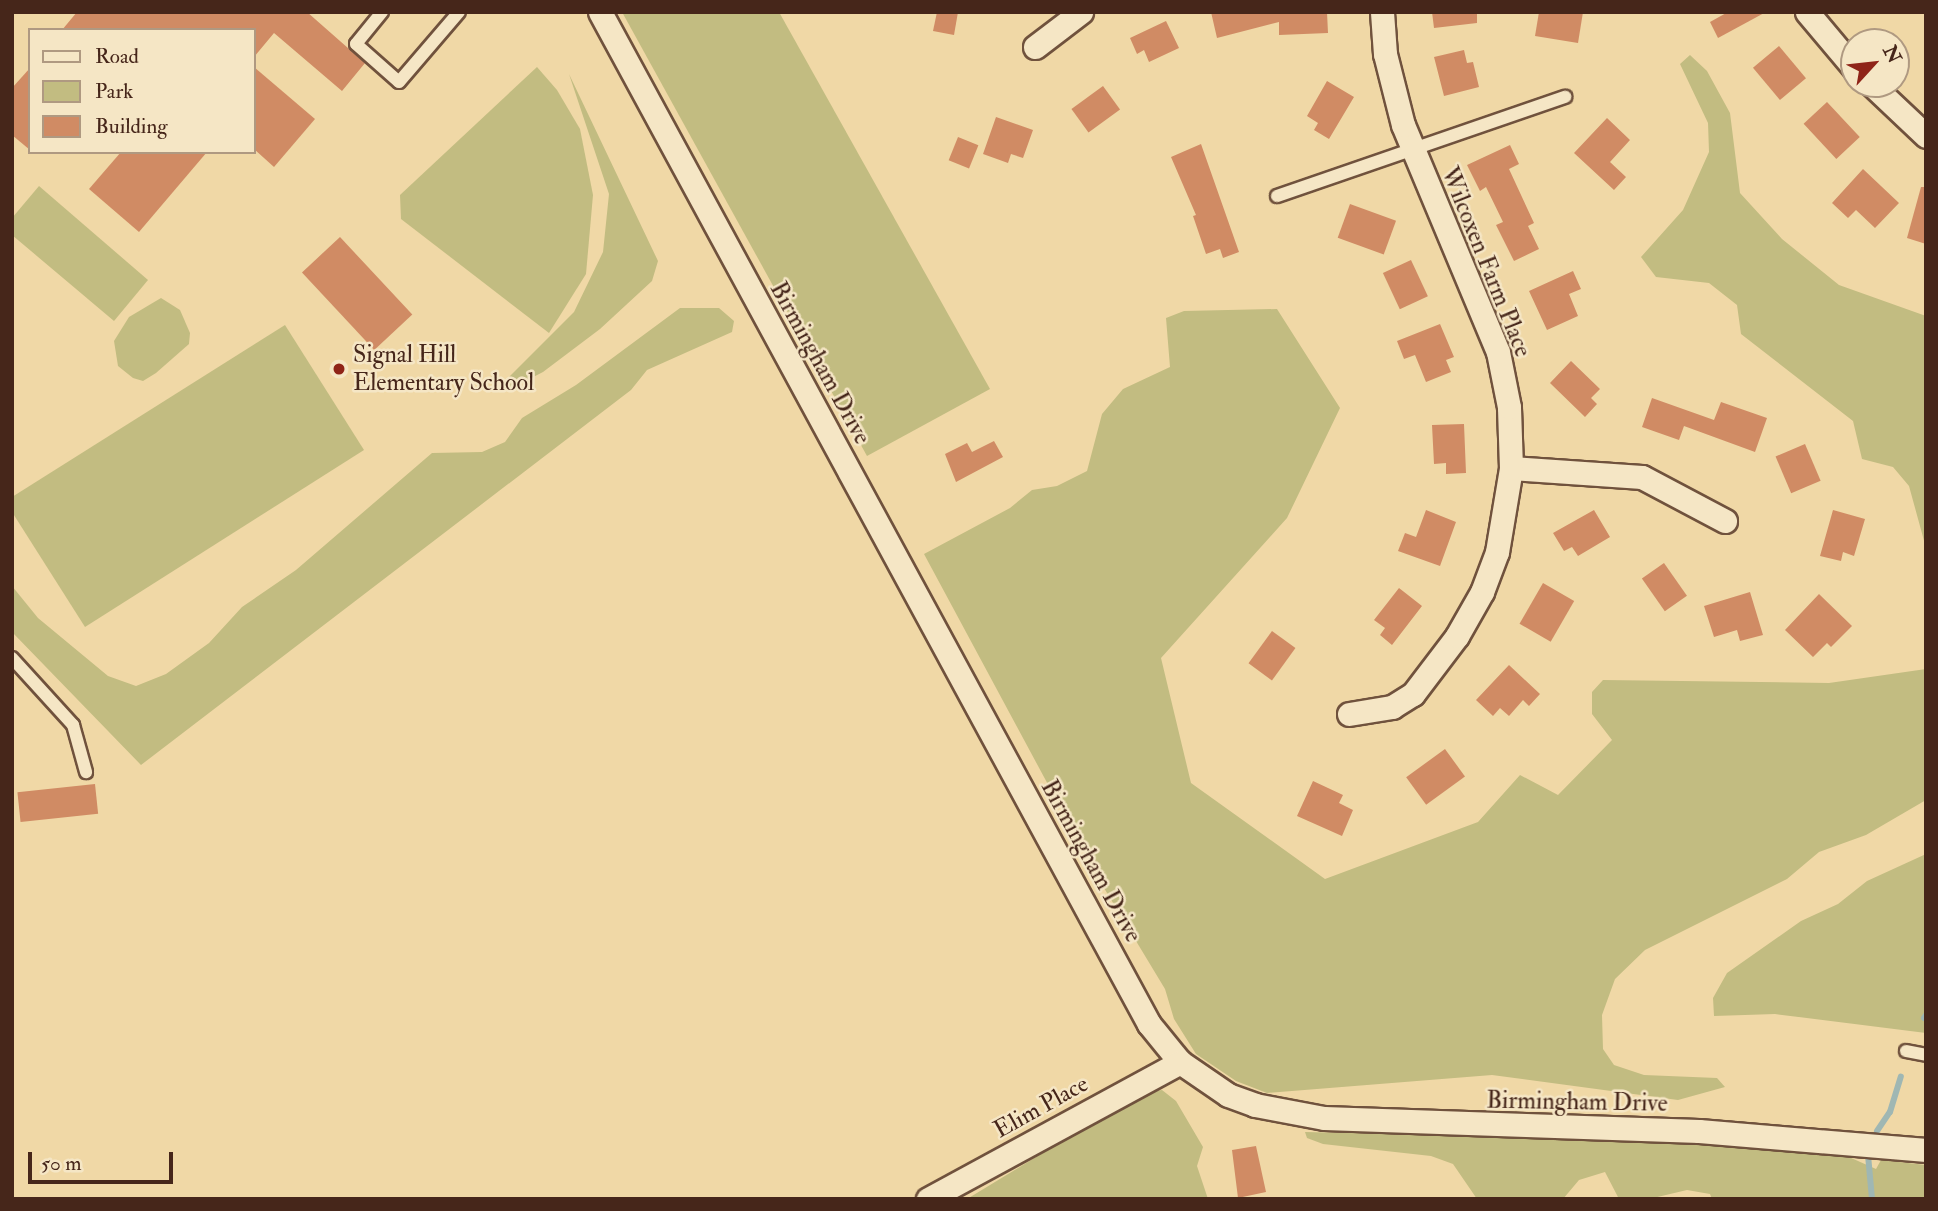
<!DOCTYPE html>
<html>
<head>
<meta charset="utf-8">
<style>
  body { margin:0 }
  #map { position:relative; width:1938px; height:1211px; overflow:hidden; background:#f0d8a6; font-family:"IM FELL Double Pica",serif }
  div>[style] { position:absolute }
  .green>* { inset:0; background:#c2bc81 }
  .stream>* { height:6px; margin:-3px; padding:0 3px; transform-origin:3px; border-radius:3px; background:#9fb7b3 }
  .building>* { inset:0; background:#d08b64; transform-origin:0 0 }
  .roads { filter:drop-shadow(2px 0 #70523d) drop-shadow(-2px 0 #70523d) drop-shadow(0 2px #70523d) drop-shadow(0 -2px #70523d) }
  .service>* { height:12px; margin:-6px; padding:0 6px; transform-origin:6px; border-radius:6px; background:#f5e6c5 }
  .minor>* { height:23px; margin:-11.5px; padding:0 11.5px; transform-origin:11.5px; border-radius:11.5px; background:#f5e6c5 }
  .dots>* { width:19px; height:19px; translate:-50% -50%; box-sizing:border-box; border:4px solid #f5e6c5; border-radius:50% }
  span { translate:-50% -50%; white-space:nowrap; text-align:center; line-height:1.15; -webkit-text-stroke:5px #f5e6c5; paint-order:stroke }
  .street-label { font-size:24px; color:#46261a }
  .poi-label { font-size:24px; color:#46261a }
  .left { translate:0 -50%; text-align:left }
  .frame { position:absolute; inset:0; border:14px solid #46261a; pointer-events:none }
  .legend { position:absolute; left:28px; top:28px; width:228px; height:126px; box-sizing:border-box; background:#f5e6c5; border:2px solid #af9981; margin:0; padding:9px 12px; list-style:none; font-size:21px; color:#46261a }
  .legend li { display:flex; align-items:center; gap:14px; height:35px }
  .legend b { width:35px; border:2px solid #af9981 }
  .north { position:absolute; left:1840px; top:28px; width:70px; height:70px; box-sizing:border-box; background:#f5e6c5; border:2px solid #af9981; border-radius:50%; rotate:63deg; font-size:19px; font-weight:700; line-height:28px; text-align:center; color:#46261a }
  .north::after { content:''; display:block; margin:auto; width:24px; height:32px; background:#8f2418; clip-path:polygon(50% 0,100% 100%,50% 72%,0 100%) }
  .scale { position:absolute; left:28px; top:1152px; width:145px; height:32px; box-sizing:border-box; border:4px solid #46261a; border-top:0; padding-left:9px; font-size:21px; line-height:24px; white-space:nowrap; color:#46261a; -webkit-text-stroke:5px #f5e6c5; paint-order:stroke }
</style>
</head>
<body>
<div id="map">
  <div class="green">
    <div style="clip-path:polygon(622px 12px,779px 12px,990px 389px,867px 456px)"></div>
    <div style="clip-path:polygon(1690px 55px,1707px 71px,1730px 113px,1740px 193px,1782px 239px,1839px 285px,1926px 316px,1926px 548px,1909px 486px,1893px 467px,1862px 459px,1853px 421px,1741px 334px,1737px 305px,1709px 283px,1656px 277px,1641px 257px,1683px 210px,1709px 152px,1708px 123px,1680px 64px)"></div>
    <div style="clip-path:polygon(537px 67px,557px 90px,580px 129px,593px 195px,586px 274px,549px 333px,401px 219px,400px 195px)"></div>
    <div style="clip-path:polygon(569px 74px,658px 261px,652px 281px,600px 329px,543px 372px,508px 390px,501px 389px,509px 377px,574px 312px,603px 252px,609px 194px)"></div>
    <div style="clip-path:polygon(39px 186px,148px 280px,114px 321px,12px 235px,12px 218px)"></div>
    <div style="clip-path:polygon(161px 298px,180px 310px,190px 333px,189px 344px,156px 373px,143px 381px,133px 378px,118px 366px,114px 341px,129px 317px)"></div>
    <div style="clip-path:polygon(680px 308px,719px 308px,734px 321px,732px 332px,647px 370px,631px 390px,141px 765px,12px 632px,12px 586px,38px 618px,108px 676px,136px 686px,166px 674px,209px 643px,242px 607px,296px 570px,432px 453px,482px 452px,505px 442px,522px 418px,576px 385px)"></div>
    <div style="clip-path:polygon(1277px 309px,1340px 408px,1287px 518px,1161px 658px,1191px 783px,1325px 879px,1478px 822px,1520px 775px,1558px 795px,1612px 740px,1592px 714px,1592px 692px,1603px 680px,1829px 683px,1926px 669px,1926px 800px,1866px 835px,1819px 852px,1787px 879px,1645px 950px,1615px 979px,1602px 1015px,1603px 1049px,1614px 1065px,1644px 1075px,1717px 1078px,1725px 1087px,1678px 1100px,1492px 1075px,1267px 1093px,1236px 1081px,1196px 1054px,1174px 1019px,1165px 989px,1101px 883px,924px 554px,1010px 508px,1032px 490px,1057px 486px,1087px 471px,1102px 414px,1123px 389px,1170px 367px,1166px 318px,1184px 311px)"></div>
    <div style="clip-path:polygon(285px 325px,364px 450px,85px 627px,12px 512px,12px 497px)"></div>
    <div style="clip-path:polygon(1926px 854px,1926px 1033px,1775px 1014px,1714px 1016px,1713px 998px,1727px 973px,1801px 921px,1838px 904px,1867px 881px)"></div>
    <div style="clip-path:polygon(1162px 1090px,1176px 1101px,1203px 1147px,1197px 1166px,1208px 1199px,967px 1199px,1141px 1093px)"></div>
    <div style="clip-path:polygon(1305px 1132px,1704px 1141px,1840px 1153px,1876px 1169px,1881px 1160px,1926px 1165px,1926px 1199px,1712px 1199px,1710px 1194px,1687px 1190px,1649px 1199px,1619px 1199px,1605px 1172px,1579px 1180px,1563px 1199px,1477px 1199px,1453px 1164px,1431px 1156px,1323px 1144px,1307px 1138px)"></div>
  </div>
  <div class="stream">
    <div style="left:1924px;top:1018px;width:4px;rotate:-56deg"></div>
    <div style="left:1877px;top:1131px;width:23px;rotate:-56deg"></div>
    <div style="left:1890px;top:1112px;width:37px;rotate:-73deg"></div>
    <div style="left:1868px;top:1155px;width:44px;rotate:84.8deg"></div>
  </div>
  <div class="building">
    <div style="clip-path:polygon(77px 12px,307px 12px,365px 63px,342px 91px,274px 33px,254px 57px,254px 30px,62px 30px)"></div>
    <div style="clip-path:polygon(937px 12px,958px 12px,954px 35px,933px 31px)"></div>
    <div style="clip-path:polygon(1211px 12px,1327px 12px,1328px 33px,1279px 35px,1279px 22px,1217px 38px)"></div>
    <div style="clip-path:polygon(1432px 12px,1477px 12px,1477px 23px,1434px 28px)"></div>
    <div style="clip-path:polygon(1539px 12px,1583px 12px,1578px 43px,1535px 36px)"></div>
    <div style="clip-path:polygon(1728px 12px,1766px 12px,1718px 38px,1710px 22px)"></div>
    <div style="clip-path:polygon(1166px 21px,1179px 48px,1149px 62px,1144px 50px,1137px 54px,1130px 38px)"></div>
    <div style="left:1779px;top:46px;width:42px;height:34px;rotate:50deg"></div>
    <div style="clip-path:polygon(1464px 50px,1467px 63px,1473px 62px,1479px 87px,1444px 96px,1434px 57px)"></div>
    <div style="clip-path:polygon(254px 67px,315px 119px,274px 167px,254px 149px)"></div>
    <div style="clip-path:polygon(30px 68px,30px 150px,12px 135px,12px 88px)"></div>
    <div style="clip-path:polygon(1327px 81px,1354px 97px,1329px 139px,1314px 130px,1318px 123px,1307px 116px)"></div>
    <div style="left:1103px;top:86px;width:29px;height:39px;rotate:54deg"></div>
    <div style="left:1827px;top:102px;width:48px;height:32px;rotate:47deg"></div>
    <div style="clip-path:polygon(996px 117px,1033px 130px,1023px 158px,1011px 154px,1008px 163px,983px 154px)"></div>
    <div style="clip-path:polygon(1607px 118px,1630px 140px,1610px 162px,1626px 177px,1614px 190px,1574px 153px)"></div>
    <div style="left:958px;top:137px;width:22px;height:25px;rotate:22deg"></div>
    <div style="clip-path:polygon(1201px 144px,1239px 252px,1223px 258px,1220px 249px,1206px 254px,1193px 216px,1196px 215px,1171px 157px)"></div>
    <div style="clip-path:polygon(1510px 145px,1519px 164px,1509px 169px,1534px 223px,1528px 226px,1539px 249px,1514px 261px,1496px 225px,1503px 222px,1486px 187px,1480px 191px,1467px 165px)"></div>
    <div style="clip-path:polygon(121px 152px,207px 152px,139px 232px,89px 189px)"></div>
    <div style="clip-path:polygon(1863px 169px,1899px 203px,1875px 228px,1856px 210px,1848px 218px,1832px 203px)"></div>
    <div style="clip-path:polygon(1921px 187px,1926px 187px,1926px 244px,1907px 238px)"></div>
    <div style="left:1350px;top:204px;width:49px;height:36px;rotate:20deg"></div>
    <div style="left:340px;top:237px;width:106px;height:52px;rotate:47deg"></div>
    <div style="left:1411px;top:260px;width:40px;height:31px;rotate:65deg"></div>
    <div style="clip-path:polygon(1573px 271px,1581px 289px,1569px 294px,1578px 316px,1547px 330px,1529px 291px)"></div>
    <div style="clip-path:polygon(1440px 324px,1454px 357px,1446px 360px,1451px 372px,1426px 382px,1415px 355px,1404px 359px,1397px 341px)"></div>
    <div style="clip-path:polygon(1571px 361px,1600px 389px,1591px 398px,1597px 404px,1585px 417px,1550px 383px)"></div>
    <div style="clip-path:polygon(1652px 398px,1714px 420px,1721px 402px,1767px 418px,1755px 452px,1684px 426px,1679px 440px,1642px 427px)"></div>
    <div style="clip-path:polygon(1464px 424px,1466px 473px,1446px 474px,1446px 463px,1434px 464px,1432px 425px)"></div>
    <div style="clip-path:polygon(994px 441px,1003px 457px,956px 482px,945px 454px,967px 443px,972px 452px)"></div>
    <div style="left:1805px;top:444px;width:40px;height:32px;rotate:67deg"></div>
    <div style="clip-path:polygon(1426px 510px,1456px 522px,1440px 566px,1398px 551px,1405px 533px,1416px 537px)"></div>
    <div style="clip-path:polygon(1594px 510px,1610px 537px,1578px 556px,1572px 547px,1564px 551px,1553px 533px)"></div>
    <div style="clip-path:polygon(1833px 510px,1865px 519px,1854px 556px,1843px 552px,1841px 561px,1820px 556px)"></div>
    <div style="left:1664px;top:563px;width:40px;height:27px;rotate:55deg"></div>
    <div style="left:1543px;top:583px;width:36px;height:47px;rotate:30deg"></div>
    <div style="clip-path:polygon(1399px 588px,1422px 606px,1392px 645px,1380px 635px,1385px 628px,1374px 620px)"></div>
    <div style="clip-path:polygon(1750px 592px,1763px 635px,1740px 641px,1737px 630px,1714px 637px,1704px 606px)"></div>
    <div style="clip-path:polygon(1819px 594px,1852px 626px,1831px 647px,1827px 643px,1813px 657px,1785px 630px)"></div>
    <div style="left:1272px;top:631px;width:29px;height:40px;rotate:36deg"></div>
    <div style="clip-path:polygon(1509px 665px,1540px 694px,1529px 706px,1523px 700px,1509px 716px,1500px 708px,1493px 716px,1476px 700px)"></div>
    <div style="left:1445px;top:749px;width:34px;height:48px;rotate:54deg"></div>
    <div style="clip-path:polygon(1313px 781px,1343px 795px,1339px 803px,1353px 810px,1342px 836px,1297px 816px)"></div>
    <div style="left:95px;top:784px;width:30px;height:78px;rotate:84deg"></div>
    <div style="clip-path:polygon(1256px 1146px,1266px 1192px,1238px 1198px,1232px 1150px)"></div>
  </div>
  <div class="roads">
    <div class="service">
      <div style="left:382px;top:12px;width:41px;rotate:129.1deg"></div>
      <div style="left:356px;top:44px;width:57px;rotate:41.5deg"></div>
      <div style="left:399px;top:82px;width:92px;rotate:-49.4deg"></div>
      <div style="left:1277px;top:196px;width:305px;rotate:-19deg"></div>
      <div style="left:12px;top:658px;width:91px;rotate:47.7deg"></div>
      <div style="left:73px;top:725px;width:49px;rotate:74.5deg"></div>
      <div style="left:1906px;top:1051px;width:20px;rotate:11deg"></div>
    </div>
    <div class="minor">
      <div style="left:600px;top:12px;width:1151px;rotate:61.52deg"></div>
      <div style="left:1149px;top:1024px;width:49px;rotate:50.8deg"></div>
      <div style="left:1180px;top:1062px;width:58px;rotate:34.5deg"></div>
      <div style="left:1228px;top:1095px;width:29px;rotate:20deg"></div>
      <div style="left:1255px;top:1105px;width:70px;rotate:10.7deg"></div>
      <div style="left:1324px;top:1118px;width:375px;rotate:2deg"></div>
      <div style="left:1699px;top:1131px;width:228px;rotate:4.8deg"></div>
      <div style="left:1807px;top:12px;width:73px;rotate:50deg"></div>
      <div style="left:1035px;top:47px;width:58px;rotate:-37.3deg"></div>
      <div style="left:1871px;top:84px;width:76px;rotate:43.4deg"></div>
      <div style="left:1511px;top:468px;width:131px;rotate:3.9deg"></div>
      <div style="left:1642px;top:477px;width:94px;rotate:27.9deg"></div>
      <div style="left:1349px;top:714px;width:44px;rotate:-9.2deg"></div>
      <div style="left:1392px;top:707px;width:25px;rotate:-32deg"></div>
      <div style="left:1413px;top:694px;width:73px;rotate:-52.8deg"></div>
      <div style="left:1457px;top:636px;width:51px;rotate:-60.4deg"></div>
      <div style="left:1482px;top:592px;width:43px;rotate:-69.4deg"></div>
      <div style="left:1497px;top:552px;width:85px;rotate:-80.5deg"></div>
      <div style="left:1511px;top:468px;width:61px;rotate:-91.9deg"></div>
      <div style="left:1509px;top:407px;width:56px;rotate:-101.3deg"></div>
      <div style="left:1498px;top:352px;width:246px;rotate:-112.7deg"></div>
      <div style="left:1403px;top:125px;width:73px;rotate:-104.2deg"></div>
      <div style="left:1385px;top:54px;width:42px;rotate:-94.1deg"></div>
      <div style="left:928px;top:1199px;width:287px;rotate:-28.5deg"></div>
    </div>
  </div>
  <div class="dots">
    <div style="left:339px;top:369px;background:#8f2418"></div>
  </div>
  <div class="street-label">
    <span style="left:1486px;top:262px;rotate:68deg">Wilcoxen Farm Place</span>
    <span style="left:820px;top:363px;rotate:61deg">Birmingham Drive</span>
    <span style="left:1091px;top:861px;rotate:61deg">Birmingham Drive</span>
    <span style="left:1577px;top:1102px;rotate:1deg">Birmingham Drive</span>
    <span style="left:1041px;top:1107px;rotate:-29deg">Elim Place</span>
  </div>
  <div class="poi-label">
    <span class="left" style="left:353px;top:369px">Signal Hill<br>Elementary School</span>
  </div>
  <div class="frame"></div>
  <ul class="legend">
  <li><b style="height:9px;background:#f5e6c5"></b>Road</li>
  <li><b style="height:19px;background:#c2bc81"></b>Park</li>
  <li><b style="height:19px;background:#d08b64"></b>Building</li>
  </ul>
  <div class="north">N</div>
  <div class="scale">50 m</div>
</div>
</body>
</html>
